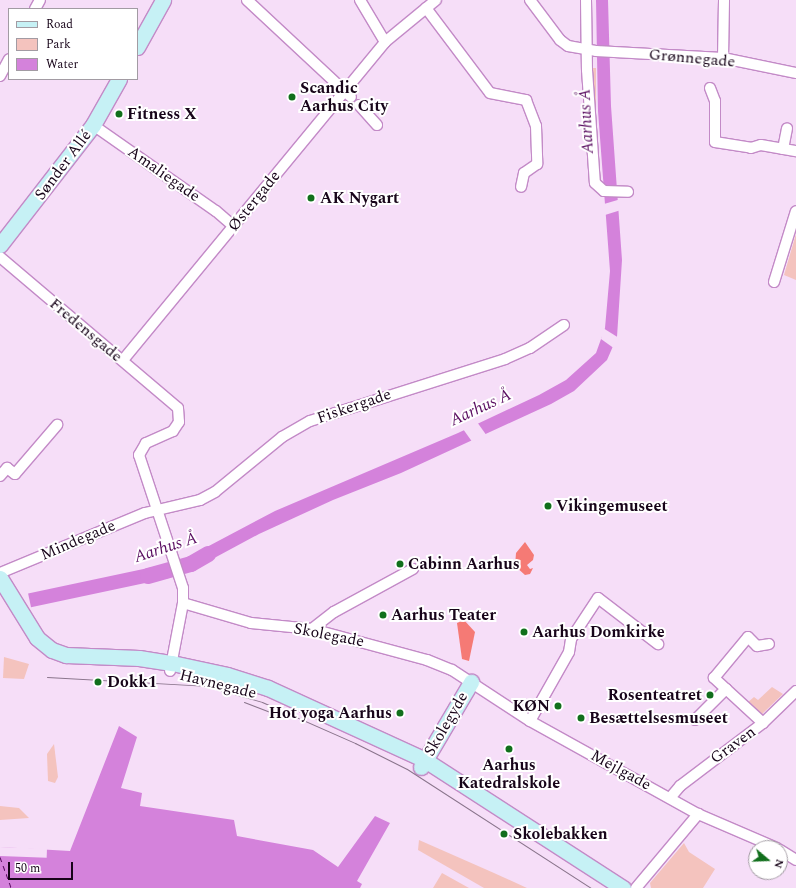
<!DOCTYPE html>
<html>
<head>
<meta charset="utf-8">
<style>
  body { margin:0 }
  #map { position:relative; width:796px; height:888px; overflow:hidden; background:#f6def8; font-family:Spectral,serif }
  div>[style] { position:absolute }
  .green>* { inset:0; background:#f4c3be; transform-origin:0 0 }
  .forest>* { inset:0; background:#f57a75 }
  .water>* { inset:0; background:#d482db; transform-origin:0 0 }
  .pier>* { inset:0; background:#f6def8; transform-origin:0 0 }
  .river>* { height:16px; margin:-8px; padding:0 8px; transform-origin:8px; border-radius:8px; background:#d482db }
  .ferry>* { height:1px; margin-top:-0.5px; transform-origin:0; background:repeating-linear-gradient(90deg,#5a0d61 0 5px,transparent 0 9px) }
  .roads { filter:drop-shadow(1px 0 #c38ac7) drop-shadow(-1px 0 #c38ac7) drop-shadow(0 1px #c38ac7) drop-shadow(0 -1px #c38ac7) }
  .street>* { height:10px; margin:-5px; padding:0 5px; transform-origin:5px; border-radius:5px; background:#fff }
  .secondary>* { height:15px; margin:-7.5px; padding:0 7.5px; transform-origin:7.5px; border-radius:7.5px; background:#c6f1f5 }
  .tram>* { height:1px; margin:-0.5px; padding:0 0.5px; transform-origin:0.5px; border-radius:0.5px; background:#89748b }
  .dots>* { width:11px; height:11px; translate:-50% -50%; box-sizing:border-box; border:2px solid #fff; border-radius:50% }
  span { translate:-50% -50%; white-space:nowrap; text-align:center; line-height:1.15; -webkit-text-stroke:4px #fff; paint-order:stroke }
  .street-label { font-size:16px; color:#170419 }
  .poi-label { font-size:16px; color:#170419; font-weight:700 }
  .left { translate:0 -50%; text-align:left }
  .right { translate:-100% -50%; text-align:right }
  .water-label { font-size:17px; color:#5a0d61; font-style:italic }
  .legend { position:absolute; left:8px; top:8px; width:130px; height:72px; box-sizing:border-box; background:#fff; border:1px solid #a29ba3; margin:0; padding:5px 7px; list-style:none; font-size:12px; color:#170419 }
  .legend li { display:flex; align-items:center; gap:8px; height:20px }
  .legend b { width:20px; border:1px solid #a29ba3 }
  .north { position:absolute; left:748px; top:840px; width:40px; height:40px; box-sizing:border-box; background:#fff; border:1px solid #a29ba3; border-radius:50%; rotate:109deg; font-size:11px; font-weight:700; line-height:16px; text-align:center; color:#170419 }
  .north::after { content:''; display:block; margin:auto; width:14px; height:18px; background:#116f1c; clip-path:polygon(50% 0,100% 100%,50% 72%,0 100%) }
  .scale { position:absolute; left:8px; top:862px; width:65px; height:18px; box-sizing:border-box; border:2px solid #170419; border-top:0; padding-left:5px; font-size:12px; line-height:14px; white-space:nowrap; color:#170419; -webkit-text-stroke:3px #fff; paint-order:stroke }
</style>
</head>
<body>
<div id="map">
  <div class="green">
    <div style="left:592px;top:68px;width:4px;height:112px"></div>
    <div style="clip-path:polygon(796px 234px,796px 280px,784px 275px)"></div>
    <div style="clip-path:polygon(4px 657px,29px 664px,24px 679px,3px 678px)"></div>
    <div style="clip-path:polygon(772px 687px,783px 694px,760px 716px,747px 703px,754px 697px,758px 700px)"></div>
    <div style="clip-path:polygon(54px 744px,58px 777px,55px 783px,48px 781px,47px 754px)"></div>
    <div style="clip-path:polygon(0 806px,19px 808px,29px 818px,0 820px)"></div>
    <div style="clip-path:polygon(419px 840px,494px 873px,527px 888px,484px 888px,418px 850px)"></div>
    <div style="clip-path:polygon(684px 843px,689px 852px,715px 869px,703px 888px,651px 888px,650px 883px)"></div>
    <div style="clip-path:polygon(442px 873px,469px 888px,433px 888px)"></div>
  </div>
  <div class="forest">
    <div style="clip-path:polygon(525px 542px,534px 555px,533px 560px,527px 565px,530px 569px,533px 568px,530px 574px,525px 575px,515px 566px,516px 553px)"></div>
    <div style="clip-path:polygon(464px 620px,475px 632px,469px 661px,462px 659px,457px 623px)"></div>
  </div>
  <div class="water">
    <div style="clip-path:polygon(596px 0,608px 0,611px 106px,622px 260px,617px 337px,607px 360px,574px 391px,551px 404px,401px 473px,333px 500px,259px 534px,192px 570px,188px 557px,275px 511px,458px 433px,539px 395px,566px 380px,596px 353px,605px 328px,610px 271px,598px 111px)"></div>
    <div style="left:167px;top:564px;width:14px;height:142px;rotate:78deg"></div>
    <div style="clip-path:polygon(119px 726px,137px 737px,121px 788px,142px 793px,140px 806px,234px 820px,237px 836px,313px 850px,338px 867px,375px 816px,390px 823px,357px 881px,362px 884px,360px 888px,0 888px,0 847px,70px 851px)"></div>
  </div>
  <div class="pier">
    <div style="clip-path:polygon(621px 199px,621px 210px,605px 215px,604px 204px)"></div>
    <div style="clip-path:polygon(603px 328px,619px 338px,615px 349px,601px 339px)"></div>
    <div style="clip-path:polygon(477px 422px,487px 436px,473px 443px,463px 429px)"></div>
    <div style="left:0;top:847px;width:47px;height:9px;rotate:2deg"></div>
  </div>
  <div class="river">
    <div style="left:148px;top:576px;width:45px;rotate:-15.6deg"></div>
    <div style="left:191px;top:564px;width:20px;rotate:-30deg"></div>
  </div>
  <div class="ferry">
    <div style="left:0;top:857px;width:33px;rotate:70deg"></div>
  </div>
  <div class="roads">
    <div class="street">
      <div style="left:247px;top:0;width:142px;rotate:43deg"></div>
      <div style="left:360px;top:0;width:49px;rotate:59.2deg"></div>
      <div style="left:530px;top:0;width:50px;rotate:53.1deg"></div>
      <div style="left:560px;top:40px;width:10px;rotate:37deg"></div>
      <div style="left:568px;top:46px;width:28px;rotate:10deg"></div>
      <div style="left:596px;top:51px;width:127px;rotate:3.2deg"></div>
      <div style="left:723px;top:58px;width:75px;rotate:11.6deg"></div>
      <div style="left:586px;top:0;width:70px;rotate:89.2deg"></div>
      <div style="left:587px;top:70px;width:113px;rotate:86deg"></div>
      <div style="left:595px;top:183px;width:12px;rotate:42deg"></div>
      <div style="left:604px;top:191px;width:24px;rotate:2deg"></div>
      <div style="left:426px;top:8px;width:106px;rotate:53deg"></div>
      <div style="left:490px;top:93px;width:37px;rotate:11deg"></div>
      <div style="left:526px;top:100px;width:28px;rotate:69deg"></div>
      <div style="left:536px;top:126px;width:38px;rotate:88deg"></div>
      <div style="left:537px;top:164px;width:16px;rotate:145deg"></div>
      <div style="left:524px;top:173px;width:14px;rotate:102deg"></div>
      <div style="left:35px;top:9px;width:10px;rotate:-61deg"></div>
      <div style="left:723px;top:58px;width:58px;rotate:-89deg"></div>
      <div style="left:0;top:76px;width:19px;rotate:-62deg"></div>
      <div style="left:710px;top:88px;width:14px;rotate:69deg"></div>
      <div style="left:715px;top:101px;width:41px;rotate:90deg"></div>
      <div style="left:715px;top:142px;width:36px;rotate:9deg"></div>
      <div style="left:751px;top:148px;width:10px;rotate:-17deg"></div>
      <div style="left:761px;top:145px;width:36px;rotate:10deg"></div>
      <div style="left:359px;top:105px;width:27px;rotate:48deg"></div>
      <div style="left:93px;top:125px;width:150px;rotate:35deg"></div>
      <div style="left:216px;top:211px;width:23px;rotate:41deg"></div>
      <div style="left:783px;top:149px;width:21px;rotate:-79deg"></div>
      <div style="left:0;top:257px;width:233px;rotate:40.3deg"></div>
      <div style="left:178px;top:408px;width:14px;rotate:86deg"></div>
      <div style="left:179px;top:422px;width:11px;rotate:124deg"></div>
      <div style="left:173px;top:431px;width:30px;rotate:156deg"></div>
      <div style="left:146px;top:443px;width:14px;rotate:120deg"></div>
      <div style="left:139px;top:455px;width:140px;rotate:71.7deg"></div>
      <div style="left:183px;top:588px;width:15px;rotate:90deg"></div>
      <div style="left:183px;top:603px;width:69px;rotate:100.8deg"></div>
      <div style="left:774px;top:282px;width:74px;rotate:-72.8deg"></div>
      <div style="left:123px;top:360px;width:412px;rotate:-50.5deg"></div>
      <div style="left:385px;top:42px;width:66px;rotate:-39.5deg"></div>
      <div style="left:0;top:476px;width:11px;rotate:-49deg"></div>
      <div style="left:7px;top:468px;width:10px;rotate:37deg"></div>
      <div style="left:15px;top:474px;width:65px;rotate:-49.4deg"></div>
      <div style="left:0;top:573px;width:157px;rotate:-22.5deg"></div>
      <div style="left:145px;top:513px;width:57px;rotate:-13.3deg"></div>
      <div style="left:200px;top:500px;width:17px;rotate:-28deg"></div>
      <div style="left:215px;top:492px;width:87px;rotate:-39.4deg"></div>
      <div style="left:282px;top:437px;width:32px;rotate:-30deg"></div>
      <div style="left:310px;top:421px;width:205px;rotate:-17.6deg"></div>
      <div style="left:505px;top:359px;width:27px;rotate:-24deg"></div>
      <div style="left:530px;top:348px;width:41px;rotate:-34.1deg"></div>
      <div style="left:183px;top:603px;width:71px;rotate:16.4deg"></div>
      <div style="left:251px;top:623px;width:61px;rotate:5.6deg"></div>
      <div style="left:312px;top:629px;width:119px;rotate:15.1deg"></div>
      <div style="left:427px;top:660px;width:27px;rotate:22deg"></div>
      <div style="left:452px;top:670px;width:93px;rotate:33.2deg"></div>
      <div style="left:530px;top:721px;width:192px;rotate:29deg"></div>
      <div style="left:698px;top:814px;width:86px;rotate:23.3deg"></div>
      <div style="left:312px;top:629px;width:28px;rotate:-38deg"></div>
      <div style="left:334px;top:612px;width:90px;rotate:-28.6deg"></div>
      <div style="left:695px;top:720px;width:44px;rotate:-45deg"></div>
      <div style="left:530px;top:721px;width:79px;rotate:-60.5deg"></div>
      <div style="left:569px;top:652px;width:13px;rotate:-81deg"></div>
      <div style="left:571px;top:639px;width:49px;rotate:-56.6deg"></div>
      <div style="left:598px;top:598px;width:76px;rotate:37.5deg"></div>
      <div style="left:763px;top:723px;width:67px;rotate:-137.4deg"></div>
      <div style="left:714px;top:678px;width:53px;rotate:-50.3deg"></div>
      <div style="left:748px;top:637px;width:13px;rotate:45deg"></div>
      <div style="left:757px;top:646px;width:12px;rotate:-9deg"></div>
      <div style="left:670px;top:798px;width:16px;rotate:-50deg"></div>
      <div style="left:680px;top:786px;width:104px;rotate:-37.2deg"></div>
      <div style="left:763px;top:723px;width:46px;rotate:-44.1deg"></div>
      <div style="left:780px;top:850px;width:19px;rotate:32deg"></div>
      <div style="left:636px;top:888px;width:97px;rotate:-50deg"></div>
    </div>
    <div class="secondary">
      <div style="left:137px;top:47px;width:54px;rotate:-61deg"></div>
      <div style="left:0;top:245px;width:152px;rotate:-52.2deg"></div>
      <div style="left:93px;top:125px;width:53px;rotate:-60.5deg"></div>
      <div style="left:0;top:578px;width:70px;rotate:58.3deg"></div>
      <div style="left:37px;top:638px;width:19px;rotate:39deg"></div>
      <div style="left:52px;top:650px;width:15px;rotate:20deg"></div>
      <div style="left:66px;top:655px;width:73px;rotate:2.4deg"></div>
      <div style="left:139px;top:658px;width:33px;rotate:9deg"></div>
      <div style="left:172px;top:663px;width:56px;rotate:12.3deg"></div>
      <div style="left:227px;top:675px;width:43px;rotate:17.6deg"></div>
      <div style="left:268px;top:688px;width:173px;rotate:24.6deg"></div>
      <div style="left:425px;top:760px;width:236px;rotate:32.9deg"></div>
      <div style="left:421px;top:767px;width:99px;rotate:-59.5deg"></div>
    </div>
  </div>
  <div class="tram">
    <div style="left:47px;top:677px;width:159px;rotate:3.2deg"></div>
    <div style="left:206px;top:686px;width:58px;rotate:15.9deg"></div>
    <div style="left:262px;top:702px;width:102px;rotate:23.8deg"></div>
    <div style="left:355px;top:743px;width:58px;rotate:26.6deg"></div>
    <div style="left:407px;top:769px;width:219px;rotate:32.9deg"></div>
    <div style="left:244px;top:702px;width:39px;rotate:21deg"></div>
  </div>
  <div class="dots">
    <div style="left:292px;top:97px;background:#116f1c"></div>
    <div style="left:119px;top:114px;background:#116f1c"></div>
    <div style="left:311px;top:198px;background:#116f1c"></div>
    <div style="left:548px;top:506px;background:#116f1c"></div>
    <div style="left:400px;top:564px;background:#116f1c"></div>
    <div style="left:383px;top:615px;background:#116f1c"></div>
    <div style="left:524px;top:632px;background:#116f1c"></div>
    <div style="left:98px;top:682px;background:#116f1c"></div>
    <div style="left:710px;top:695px;background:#116f1c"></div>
    <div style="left:558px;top:706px;background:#116f1c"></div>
    <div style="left:400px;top:713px;background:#116f1c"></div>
    <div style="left:581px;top:718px;background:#116f1c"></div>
    <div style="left:509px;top:749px;background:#116f1c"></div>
    <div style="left:504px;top:834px;background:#116f1c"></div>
  </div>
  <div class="street-label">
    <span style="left:692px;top:58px;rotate:5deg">Grønnegade</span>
    <span style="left:63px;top:165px;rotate:-53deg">Sønder Allé</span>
    <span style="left:164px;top:174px;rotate:35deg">Amaliegade</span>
    <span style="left:254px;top:201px;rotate:-51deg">Østergade</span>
    <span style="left:86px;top:330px;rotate:40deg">Fredensgade</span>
    <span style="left:354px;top:406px;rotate:-19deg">Fiskergade</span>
    <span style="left:78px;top:540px;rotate:-23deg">Mindegade</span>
    <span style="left:329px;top:635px;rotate:11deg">Skolegade</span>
    <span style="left:218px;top:684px;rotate:14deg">Havnegade</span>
    <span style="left:446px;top:724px;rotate:-60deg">Skolegyde</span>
    <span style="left:733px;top:745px;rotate:-36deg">Graven</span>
    <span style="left:621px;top:770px;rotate:29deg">Mejlgade</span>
  </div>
  <div class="poi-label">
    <span class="left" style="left:300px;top:97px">Scandic<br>Aarhus City</span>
    <span class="left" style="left:127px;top:114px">Fitness X</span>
    <span class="left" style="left:320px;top:198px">AK Nygart</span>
    <span class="left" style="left:556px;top:506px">Vikingemuseet</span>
    <span class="left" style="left:408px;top:564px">Cabinn Aarhus</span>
    <span class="left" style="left:391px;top:615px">Aarhus Teater</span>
    <span class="left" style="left:532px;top:632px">Aarhus Domkirke</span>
    <span class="left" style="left:107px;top:682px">Dokk1</span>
    <span class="right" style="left:702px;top:695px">Rosenteatret</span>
    <span class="right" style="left:550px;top:706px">KØN</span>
    <span class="right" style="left:392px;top:713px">Hot yoga Aarhus</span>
    <span class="left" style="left:589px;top:718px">Besættelsesmuseet</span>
    <span style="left:509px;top:774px">Aarhus<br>Katedralskole</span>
    <span class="left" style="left:513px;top:834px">Skolebakken</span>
  </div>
  <div class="water-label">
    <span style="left:587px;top:121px;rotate:-93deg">Aarhus Å</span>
    <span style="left:481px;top:408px;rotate:-25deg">Aarhus Å</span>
    <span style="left:166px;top:548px;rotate:-18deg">Aarhus Å</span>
  </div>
  <ul class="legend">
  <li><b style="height:5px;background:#c6f1f5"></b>Road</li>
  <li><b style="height:11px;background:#f4c3be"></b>Park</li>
  <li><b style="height:11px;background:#d482db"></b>Water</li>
  </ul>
  <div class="north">N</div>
  <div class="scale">50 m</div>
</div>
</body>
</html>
